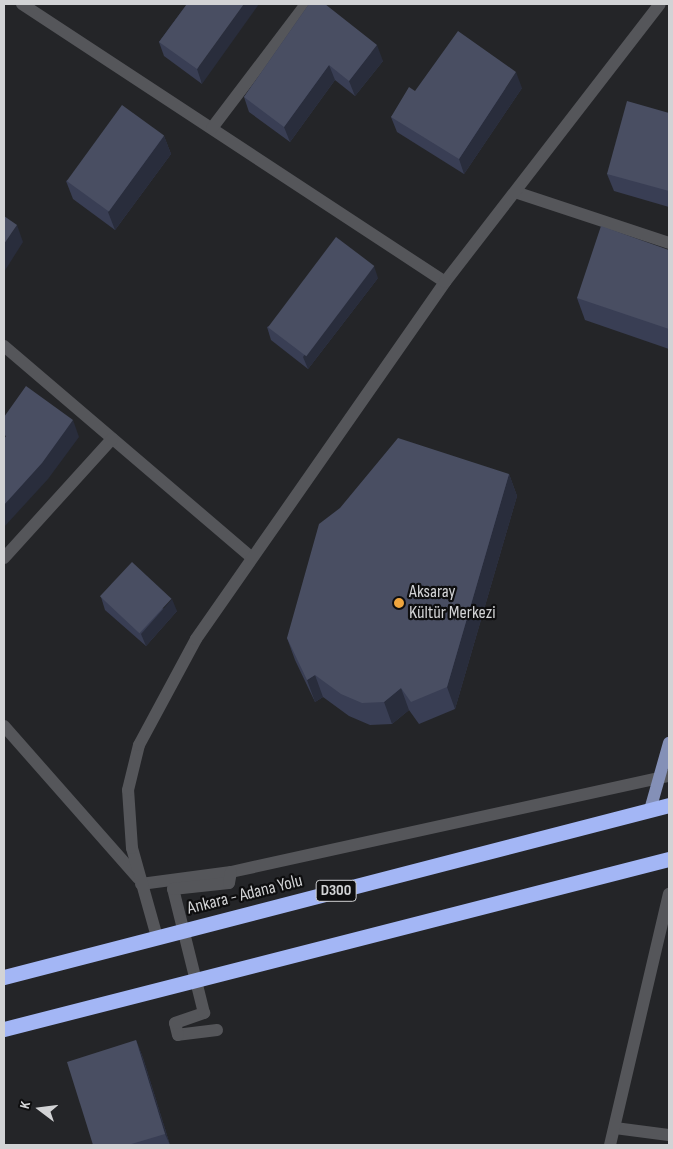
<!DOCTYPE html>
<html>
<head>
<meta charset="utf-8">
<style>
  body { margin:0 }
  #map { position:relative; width:673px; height:1149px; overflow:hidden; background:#242528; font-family:"Sofia Sans Condensed",sans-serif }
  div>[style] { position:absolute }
  .minor>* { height:12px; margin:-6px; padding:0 6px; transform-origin:6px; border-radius:6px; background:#55565a }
  .major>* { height:12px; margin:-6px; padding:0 6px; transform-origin:6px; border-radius:6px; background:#8490b7 }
  .highway>* { height:15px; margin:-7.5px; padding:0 7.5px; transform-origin:7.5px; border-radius:7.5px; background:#a3b6f5 }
  .wall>* { inset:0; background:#393e54 }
  .shaded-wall>* { inset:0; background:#292d3c }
  .building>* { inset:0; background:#494e62; transform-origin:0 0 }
  .dots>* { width:14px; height:14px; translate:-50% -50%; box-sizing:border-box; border:2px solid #0e0e0f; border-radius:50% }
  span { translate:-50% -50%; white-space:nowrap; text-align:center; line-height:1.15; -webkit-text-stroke:4.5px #0e0e0f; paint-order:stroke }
  .shield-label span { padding:1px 4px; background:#0e0e0f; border:1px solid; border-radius:4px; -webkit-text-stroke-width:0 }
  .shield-label { font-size:16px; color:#d2d3d5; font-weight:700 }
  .poi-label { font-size:18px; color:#d2d3d5 }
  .left { translate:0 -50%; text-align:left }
  .street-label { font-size:18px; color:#d2d3d5 }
  .frame { position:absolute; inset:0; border:5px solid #d2d3d5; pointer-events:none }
  .north { position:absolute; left:15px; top:1084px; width:50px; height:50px; -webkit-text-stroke:4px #0e0e0f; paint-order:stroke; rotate:285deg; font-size:14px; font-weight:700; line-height:20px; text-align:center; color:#d2d3d5 }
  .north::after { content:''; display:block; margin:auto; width:18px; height:22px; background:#d2d3d5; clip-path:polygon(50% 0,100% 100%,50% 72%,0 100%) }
</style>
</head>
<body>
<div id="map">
  <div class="minor">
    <div style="left:22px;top:4px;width:506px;rotate:33.31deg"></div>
    <div style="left:212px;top:128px;width:156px;rotate:-52.8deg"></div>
    <div style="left:515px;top:192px;width:162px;rotate:18.3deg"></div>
    <div style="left:4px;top:346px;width:326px;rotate:40.5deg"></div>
    <div style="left:4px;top:558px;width:161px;rotate:-47.8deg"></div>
    <div style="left:4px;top:726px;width:203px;rotate:48.6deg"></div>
    <div style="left:141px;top:884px;width:91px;rotate:-7.6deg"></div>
    <div style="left:231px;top:872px;width:448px;rotate:-12.4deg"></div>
    <div style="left:157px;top:937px;width:92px;rotate:-105.7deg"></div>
    <div style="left:132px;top:848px;width:58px;rotate:-93.9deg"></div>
    <div style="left:128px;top:790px;width:46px;rotate:-76.3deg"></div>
    <div style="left:139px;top:745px;width:120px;rotate:-61.7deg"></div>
    <div style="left:196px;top:639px;width:435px;rotate:-55.1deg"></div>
    <div style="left:445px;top:282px;width:351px;rotate:-52.3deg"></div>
    <div style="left:217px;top:1030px;width:39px;rotate:173deg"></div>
    <div style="left:178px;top:1035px;width:12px;rotate:-104deg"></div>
    <div style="left:175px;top:1023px;width:31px;rotate:-19deg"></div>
    <div style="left:204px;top:1013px;width:128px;rotate:-104deg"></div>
    <div style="left:173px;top:889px;width:56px;rotate:-6.1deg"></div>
    <div style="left:229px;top:883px;width:11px;rotate:-80deg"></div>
    <div style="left:615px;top:1128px;width:54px;rotate:7.4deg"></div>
    <div style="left:610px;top:1145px;width:258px;rotate:-76.8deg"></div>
  </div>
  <div class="major">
    <div style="left:650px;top:810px;width:70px;rotate:-74.2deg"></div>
  </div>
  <div class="highway">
    <div style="left:4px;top:977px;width:687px;rotate:-14.5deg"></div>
    <div style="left:4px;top:1029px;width:686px;rotate:-14.34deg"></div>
  </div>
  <div class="wall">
    <div style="clip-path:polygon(187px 4px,202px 84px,164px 56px,159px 42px)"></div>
    <div style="clip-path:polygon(309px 4px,383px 61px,355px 96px,335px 80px,290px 142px,249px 112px,244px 97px)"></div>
    <div style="clip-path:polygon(522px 88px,464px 174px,397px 132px,391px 117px,415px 91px)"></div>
    <div style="clip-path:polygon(669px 113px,669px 207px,614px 191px,607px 174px)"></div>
    <div style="clip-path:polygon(164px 136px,171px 154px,115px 230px,73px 199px,66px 181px)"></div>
    <div style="clip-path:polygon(669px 250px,669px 349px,585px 320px,577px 298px)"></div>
    <div style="clip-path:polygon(378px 278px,308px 369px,271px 340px,267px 327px)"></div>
    <div style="clip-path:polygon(509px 474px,517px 496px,455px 709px,419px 724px,409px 710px,392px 724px,370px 725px,349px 716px,323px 697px,315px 702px,295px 660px,287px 638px)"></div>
    <div style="clip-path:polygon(101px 597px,177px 611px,146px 646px,105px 610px)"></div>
    <div style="clip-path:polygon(136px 1040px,143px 1058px,170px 1145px,93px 1145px)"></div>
  </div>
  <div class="shaded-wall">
    <div style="clip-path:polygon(244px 4px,259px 4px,202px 84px,197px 69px)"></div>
    <div style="clip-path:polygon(377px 45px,383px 61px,355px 96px,349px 81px)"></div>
    <div style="clip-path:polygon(329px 65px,335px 80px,290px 142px,284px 127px)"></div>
    <div style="clip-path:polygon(516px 72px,522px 88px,464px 174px,459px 159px)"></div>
    <div style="clip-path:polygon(164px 136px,171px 154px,115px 230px,108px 212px)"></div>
    <div style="clip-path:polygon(17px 225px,23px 242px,4px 272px,4px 244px)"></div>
    <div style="clip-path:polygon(374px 266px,378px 278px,308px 369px,303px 357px)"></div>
    <div style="clip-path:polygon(73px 420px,79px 437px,48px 479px,4px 527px,4px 505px)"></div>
    <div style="clip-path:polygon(509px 474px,517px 496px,455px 709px,447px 687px)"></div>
    <div style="clip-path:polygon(172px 599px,177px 611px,146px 646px,141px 634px)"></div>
    <div style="clip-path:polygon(315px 675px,323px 697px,315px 702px,307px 680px)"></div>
    <div style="clip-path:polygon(401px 688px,409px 710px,392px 724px,384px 702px)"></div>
    <div style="clip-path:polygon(136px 1040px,143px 1058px,170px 1145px,165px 1134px)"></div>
  </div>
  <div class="building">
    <div style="clip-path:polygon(187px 4px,244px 4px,197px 69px,159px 42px)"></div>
    <div style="clip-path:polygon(309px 4px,325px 4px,377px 45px,349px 81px,329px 65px,284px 127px,244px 97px)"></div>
    <div style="clip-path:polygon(458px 31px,516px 72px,459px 159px,391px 117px,409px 87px,415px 91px)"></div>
    <div style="clip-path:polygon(627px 101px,669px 113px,669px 191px,607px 174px)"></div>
    <div style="left:122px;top:105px;width:52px;height:94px;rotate:36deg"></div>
    <div style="clip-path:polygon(4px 216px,17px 225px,4px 244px)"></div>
    <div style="clip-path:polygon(601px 226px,669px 250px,669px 329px,577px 298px)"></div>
    <div style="left:336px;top:237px;width:48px;height:113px;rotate:37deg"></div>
    <div style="clip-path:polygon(26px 386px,73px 420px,42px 463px,4px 505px,4px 439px,6px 436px,4px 435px,4px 417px)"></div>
    <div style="clip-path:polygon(398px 438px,509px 474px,447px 687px,411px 702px,401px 688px,384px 702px,362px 703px,341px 694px,315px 675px,307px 680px,287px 638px,319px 524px,340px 508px)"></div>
    <div style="left:132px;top:562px;width:54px;height:47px;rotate:43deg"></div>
    <div style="clip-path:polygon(136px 1040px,165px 1134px,128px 1145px,93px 1145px,67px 1062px)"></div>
  </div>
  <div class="dots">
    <div style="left:399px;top:603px;background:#f0a63e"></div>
  </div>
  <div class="shield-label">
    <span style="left:336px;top:891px">D300</span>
  </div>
  <div class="poi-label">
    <span class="left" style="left:409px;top:603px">Aksaray<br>Kültür Merkezi</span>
  </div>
  <div class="street-label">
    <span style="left:245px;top:895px;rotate:-14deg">Ankara - Adana Yolu</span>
  </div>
  <div class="frame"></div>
  <div class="north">K</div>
</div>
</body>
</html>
